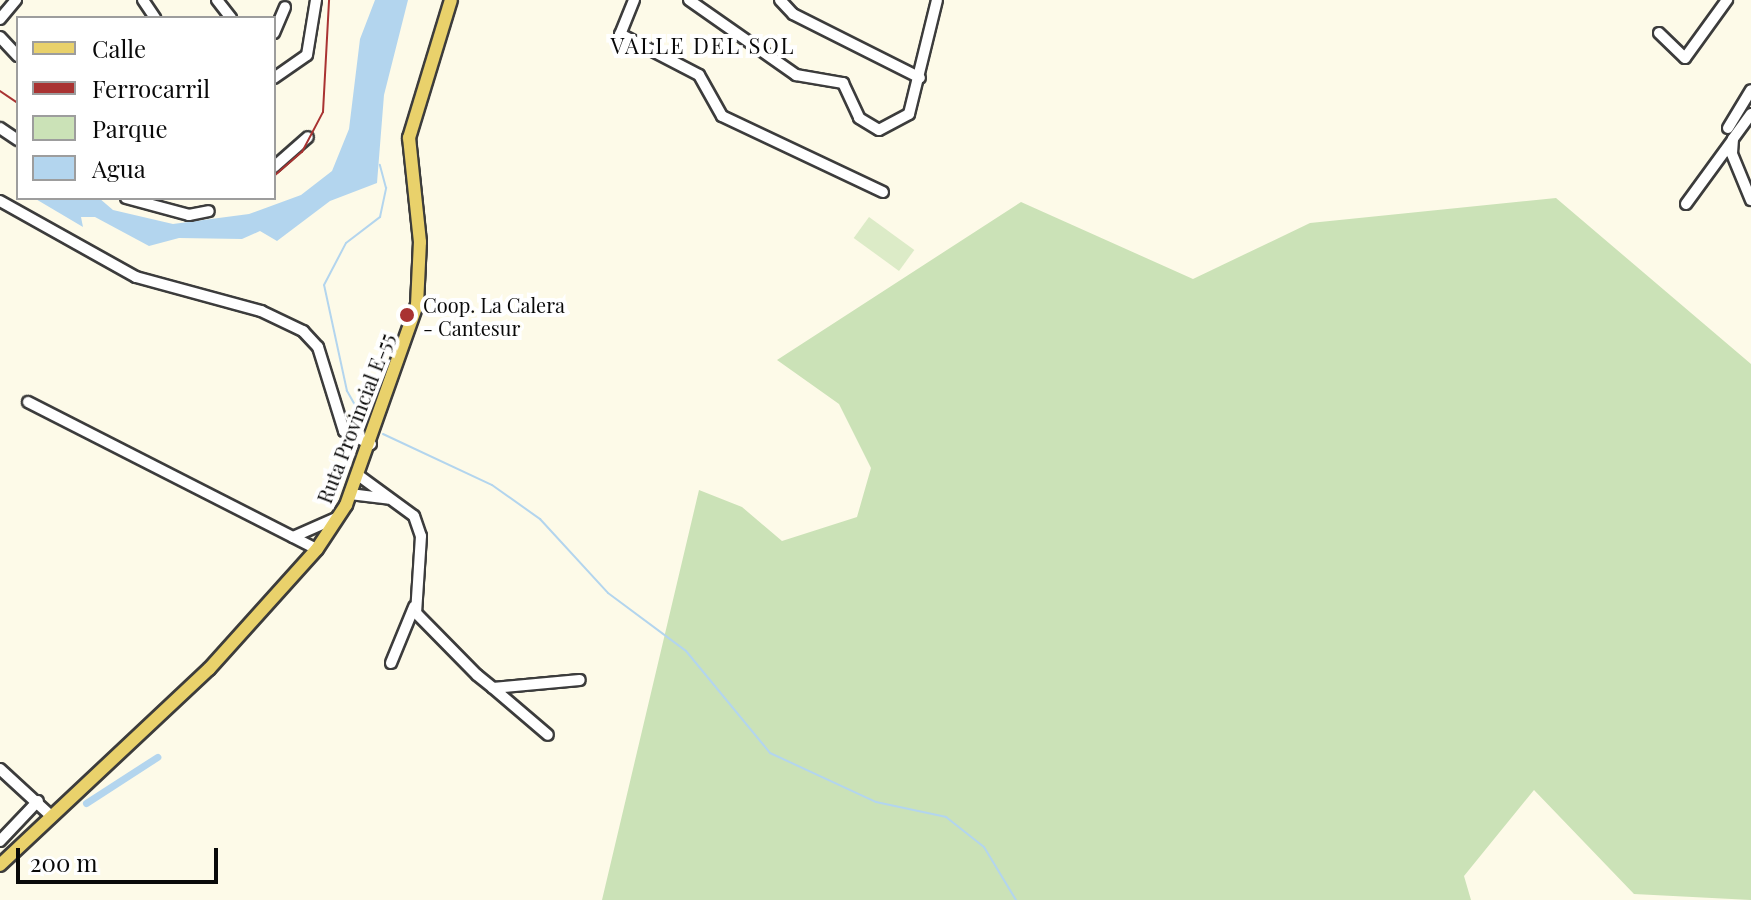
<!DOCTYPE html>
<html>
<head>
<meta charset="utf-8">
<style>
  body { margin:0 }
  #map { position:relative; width:1751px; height:900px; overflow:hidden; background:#fdfae8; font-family:"Playfair Display",serif }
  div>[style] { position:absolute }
  .green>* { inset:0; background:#cbe2b7 }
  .pitch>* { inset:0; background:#dcebc7; transform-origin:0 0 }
  .water>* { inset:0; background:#b3d5ee }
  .stream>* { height:2px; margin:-1px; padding:0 1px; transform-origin:1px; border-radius:1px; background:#b3d5ee }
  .canal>* { height:7px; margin:-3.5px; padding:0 3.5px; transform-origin:3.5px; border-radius:3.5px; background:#b3d5ee }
  .roads { filter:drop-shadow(2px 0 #3c3c3c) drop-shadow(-2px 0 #3c3c3c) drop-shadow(0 2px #3c3c3c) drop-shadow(0 -2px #3c3c3c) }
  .minor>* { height:10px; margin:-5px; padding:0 5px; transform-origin:5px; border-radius:5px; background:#fff }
  .major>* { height:12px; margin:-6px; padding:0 6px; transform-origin:6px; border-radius:6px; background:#e9d16b }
  .rail>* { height:2px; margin:-1px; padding:0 1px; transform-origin:1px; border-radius:1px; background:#a93332 }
  .dots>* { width:22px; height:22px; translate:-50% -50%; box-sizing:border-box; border:4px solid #fff; border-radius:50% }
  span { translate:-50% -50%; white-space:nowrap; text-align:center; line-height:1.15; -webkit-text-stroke:8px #fff; paint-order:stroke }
  .poi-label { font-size:20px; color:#090909 }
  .left { translate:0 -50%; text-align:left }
  .street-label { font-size:20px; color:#090909 }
  .neighbourhood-label { font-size:22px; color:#090909; letter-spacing:2px }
  .legend { position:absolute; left:16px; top:16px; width:260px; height:184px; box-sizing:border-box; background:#fff; border:2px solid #9d9d9d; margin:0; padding:10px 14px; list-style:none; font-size:24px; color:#090909 }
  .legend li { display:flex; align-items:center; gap:16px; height:40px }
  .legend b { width:40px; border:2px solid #9d9d9d }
  .scale { position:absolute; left:16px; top:848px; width:202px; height:36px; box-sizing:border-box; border:4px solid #090909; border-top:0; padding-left:10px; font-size:24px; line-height:28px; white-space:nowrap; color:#090909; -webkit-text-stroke:6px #fff; paint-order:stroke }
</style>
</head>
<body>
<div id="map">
  <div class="green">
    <div style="clip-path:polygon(1556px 198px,1751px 364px,1751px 900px,1634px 894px,1534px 790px,1464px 876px,1471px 900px,602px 900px,699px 490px,742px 507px,782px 541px,857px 517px,871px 468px,839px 404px,777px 360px,1021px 202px,1193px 279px,1310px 223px)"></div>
  </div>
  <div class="pitch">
    <div style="left:869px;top:217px;width:56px;height:26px;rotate:36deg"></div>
  </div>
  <div class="water">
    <div style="clip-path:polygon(375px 0,408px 0,384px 95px,377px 183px,330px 201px,277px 241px,260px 231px,242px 239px,179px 238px,149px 246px,95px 217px,81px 217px,83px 227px,34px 198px,99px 198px,113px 210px,173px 224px,249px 214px,301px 195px,332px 171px,349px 129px,360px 39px)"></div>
  </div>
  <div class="stream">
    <div style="left:368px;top:428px;width:43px;rotate:-119.6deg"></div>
    <div style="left:347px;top:391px;width:108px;rotate:-102.2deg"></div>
    <div style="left:324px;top:285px;width:47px;rotate:-62.4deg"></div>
    <div style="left:346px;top:243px;width:43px;rotate:-37.4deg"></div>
    <div style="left:380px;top:217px;width:30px;rotate:-78deg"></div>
    <div style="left:386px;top:188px;width:24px;rotate:-105deg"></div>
    <div style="left:383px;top:434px;width:120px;rotate:25.1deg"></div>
    <div style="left:492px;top:485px;width:59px;rotate:35.3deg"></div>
    <div style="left:540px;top:519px;width:100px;rotate:47.4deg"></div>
    <div style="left:608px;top:593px;width:97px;rotate:36.6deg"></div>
    <div style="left:686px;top:651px;width:132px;rotate:50.5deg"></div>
    <div style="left:770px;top:753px;width:117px;rotate:24.8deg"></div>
    <div style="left:876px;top:802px;width:72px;rotate:12.1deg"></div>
    <div style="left:946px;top:817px;width:48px;rotate:38.3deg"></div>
    <div style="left:984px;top:847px;width:62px;rotate:58.9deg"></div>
  </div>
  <div class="canal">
    <div style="left:86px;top:803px;width:85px;rotate:-32.9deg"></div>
  </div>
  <div class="roads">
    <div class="minor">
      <div style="left:143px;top:0;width:22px;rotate:56deg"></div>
      <div style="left:217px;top:0;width:23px;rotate:52deg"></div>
      <div style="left:634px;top:0;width:37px;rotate:112deg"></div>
      <div style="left:620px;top:34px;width:89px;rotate:27.4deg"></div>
      <div style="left:699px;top:75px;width:47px;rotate:60.7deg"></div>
      <div style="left:722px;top:116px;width:178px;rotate:25.3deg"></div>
      <div style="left:689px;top:0;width:131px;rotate:35deg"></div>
      <div style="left:796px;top:75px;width:48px;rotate:9.7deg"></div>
      <div style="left:843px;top:83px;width:38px;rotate:65deg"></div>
      <div style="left:859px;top:118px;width:23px;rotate:31deg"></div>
      <div style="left:879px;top:130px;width:34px;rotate:-28deg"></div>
      <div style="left:909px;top:114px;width:117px;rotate:-76.2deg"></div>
      <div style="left:780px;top:0;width:19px;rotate:47deg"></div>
      <div style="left:793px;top:14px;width:142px;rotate:26.7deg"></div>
      <div style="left:0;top:19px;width:25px;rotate:-50deg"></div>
      <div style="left:274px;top:33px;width:28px;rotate:-67deg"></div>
      <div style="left:1659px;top:33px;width:36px;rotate:44deg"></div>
      <div style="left:1685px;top:58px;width:72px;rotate:-54.1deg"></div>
      <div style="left:0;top:37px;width:26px;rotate:47deg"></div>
      <div style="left:274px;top:78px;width:40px;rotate:-34.9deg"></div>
      <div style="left:307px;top:55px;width:56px;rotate:-80.7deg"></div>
      <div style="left:1751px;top:114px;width:31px;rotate:126deg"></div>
      <div style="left:1733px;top:139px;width:15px;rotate:94deg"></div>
      <div style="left:1732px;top:154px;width:50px;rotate:67.6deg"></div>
      <div style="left:0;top:128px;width:22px;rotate:34deg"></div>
      <div style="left:1728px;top:128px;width:44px;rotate:-58.8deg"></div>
      <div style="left:274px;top:167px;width:45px;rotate:-41.4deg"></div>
      <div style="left:126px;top:198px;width:65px;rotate:15.1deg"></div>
      <div style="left:189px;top:215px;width:20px;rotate:-11deg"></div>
      <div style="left:0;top:201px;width:156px;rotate:29.2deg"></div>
      <div style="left:136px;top:277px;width:130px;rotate:15.2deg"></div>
      <div style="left:261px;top:311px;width:47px;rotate:25.5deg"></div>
      <div style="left:303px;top:331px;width:22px;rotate:47deg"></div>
      <div style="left:318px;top:347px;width:88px;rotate:72.8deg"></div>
      <div style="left:344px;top:431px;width:30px;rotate:26deg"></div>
      <div style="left:1686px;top:204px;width:78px;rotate:-53.9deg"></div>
      <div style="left:28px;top:402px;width:324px;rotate:27deg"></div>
      <div style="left:358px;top:475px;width:69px;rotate:36.2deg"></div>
      <div style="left:414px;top:516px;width:21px;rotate:71deg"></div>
      <div style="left:421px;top:536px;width:77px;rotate:93.7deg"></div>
      <div style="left:416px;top:613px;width:87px;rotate:45.5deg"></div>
      <div style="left:477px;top:675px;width:21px;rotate:39deg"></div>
      <div style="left:493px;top:688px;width:87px;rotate:-5.3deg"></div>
      <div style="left:350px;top:494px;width:38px;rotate:7deg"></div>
      <div style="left:293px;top:537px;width:47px;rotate:-23.8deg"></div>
      <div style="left:391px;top:663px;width:61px;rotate:-67.7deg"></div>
      <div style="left:493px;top:688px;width:72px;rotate:40.5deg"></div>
      <div style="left:0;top:769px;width:68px;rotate:42.6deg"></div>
      <div style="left:0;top:841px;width:55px;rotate:-46.5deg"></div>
    </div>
    <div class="major">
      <div style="left:0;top:865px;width:287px;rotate:-43.2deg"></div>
      <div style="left:209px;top:669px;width:161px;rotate:-48deg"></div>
      <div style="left:317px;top:549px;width:53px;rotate:-56.6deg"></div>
      <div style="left:346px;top:505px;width:212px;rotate:-70.5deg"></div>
      <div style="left:417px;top:305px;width:63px;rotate:-87.3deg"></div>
      <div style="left:420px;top:242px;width:105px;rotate:-96deg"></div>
      <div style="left:409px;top:138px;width:144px;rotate:-73.1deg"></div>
    </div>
  </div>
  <div class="rail">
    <div style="left:0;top:91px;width:22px;rotate:34deg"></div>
    <div style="left:274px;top:176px;width:37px;rotate:-41deg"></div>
    <div style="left:302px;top:152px;width:45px;rotate:-62.3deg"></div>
    <div style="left:323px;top:112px;width:112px;rotate:-86.9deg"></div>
    <div style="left:200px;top:198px;width:5px"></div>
  </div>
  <div class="dots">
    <div style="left:407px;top:315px;background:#a93332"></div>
  </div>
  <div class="poi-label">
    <span class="left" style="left:423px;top:316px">Coop. La Calera<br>- Cantesur</span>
  </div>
  <div class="street-label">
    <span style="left:355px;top:418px;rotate:-69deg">Ruta Provincial E-55</span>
  </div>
  <div class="neighbourhood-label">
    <span style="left:703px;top:46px">VALLE DEL SOL</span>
  </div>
  <ul class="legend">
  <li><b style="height:10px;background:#e9d16b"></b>Calle</li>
  <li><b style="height:10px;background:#a93332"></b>Ferrocarril</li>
  <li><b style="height:22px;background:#cbe2b7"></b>Parque</li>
  <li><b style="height:22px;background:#b3d5ee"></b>Agua</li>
  </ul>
  <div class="scale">200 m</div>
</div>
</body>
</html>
